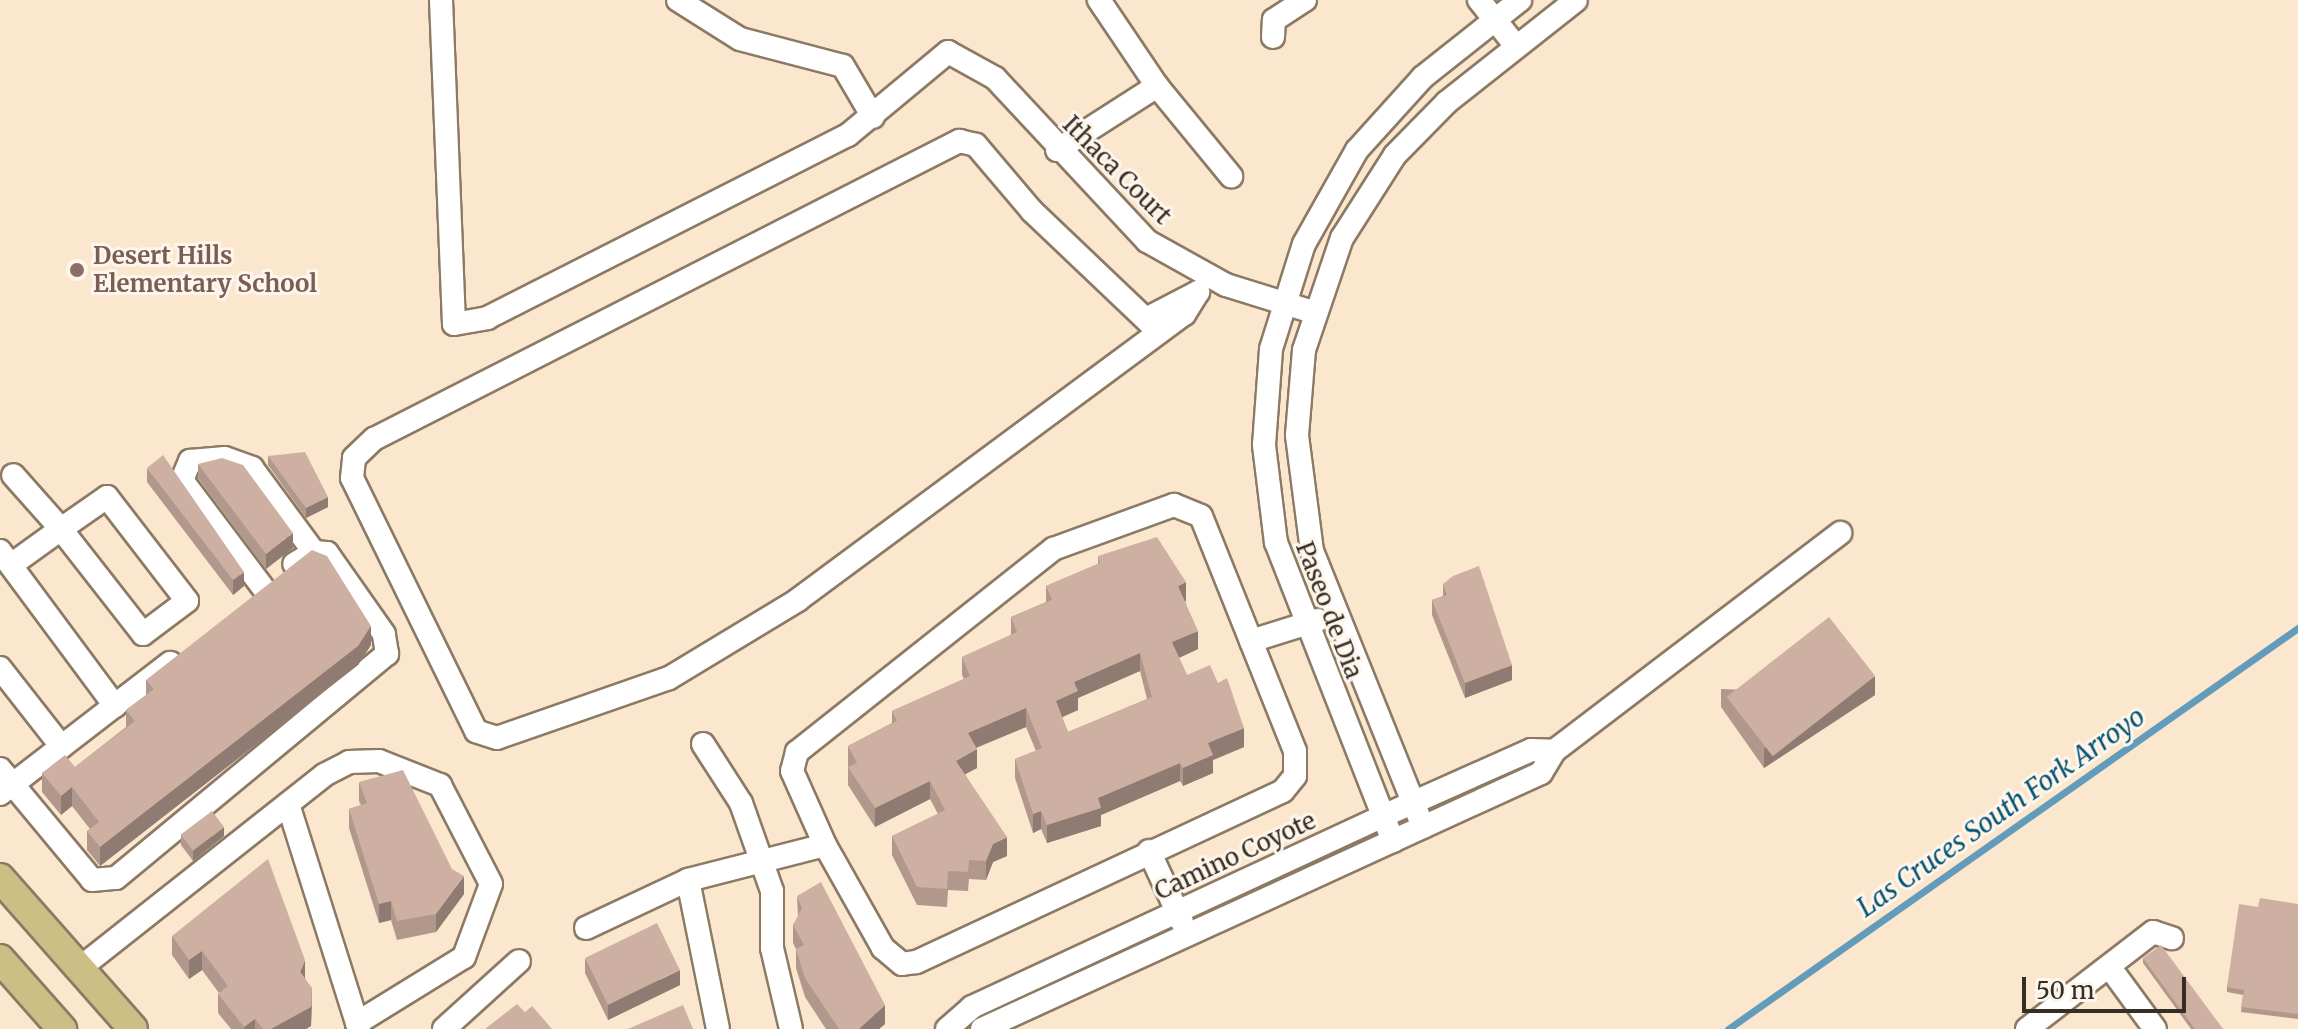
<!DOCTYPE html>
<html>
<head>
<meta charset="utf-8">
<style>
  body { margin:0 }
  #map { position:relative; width:2298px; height:1029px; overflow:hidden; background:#fae7ce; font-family:Merriweather,serif }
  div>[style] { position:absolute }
  .stream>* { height:7px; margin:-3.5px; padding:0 3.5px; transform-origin:3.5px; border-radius:3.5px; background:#639cbb }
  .roads { filter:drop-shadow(2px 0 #8c7a64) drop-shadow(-2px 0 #8c7a64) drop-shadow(0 2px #8c7a64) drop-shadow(0 -2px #8c7a64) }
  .minor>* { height:22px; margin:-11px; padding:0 11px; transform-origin:11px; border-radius:11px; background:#fff }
  .major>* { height:28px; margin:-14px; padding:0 14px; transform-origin:14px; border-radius:14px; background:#cdbe86 }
  .wall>* { inset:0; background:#b1978c }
  .shaded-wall>* { inset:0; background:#907b72 }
  .building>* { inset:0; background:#ceb0a3; transform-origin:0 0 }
  .dots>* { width:22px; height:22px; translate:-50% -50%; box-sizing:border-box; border:4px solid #fef6ec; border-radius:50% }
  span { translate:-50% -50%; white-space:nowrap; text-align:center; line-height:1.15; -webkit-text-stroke:6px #fef6ec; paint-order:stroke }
  .street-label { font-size:24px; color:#352e25 }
  .education-label { font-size:24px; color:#785e54; font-weight:700 }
  .left { translate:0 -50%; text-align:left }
  .water-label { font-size:26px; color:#045473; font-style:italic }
  .scale { position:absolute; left:2022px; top:977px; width:164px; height:36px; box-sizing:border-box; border:4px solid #352e25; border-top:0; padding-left:10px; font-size:24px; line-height:28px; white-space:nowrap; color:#352e25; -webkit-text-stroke:6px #fef6ec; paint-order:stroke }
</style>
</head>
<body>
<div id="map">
  <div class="stream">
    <div style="left:1728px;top:1029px;width:697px;rotate:-35.13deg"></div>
  </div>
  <div class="roads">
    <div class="minor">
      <div style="left:441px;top:0;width:324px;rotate:87.7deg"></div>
      <div style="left:454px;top:324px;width:34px;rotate:-10deg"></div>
      <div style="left:487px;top:318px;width:405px;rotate:-26.9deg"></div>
      <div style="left:848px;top:135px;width:130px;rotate:-39.7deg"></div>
      <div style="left:948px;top:52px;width:54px;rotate:29deg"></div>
      <div style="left:995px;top:78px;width:223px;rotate:47deg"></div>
      <div style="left:1147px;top:241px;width:90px;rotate:29.1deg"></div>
      <div style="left:1226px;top:285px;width:91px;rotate:17.2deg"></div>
      <div style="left:678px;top:0;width:73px;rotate:32.2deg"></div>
      <div style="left:740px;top:39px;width:106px;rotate:14.7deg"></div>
      <div style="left:843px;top:66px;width:59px;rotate:59.5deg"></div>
      <div style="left:1479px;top:0;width:59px;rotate:51.2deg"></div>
      <div style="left:1273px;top:37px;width:17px;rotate:-87deg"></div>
      <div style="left:1274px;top:20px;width:37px;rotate:-33deg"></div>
      <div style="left:1157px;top:86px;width:117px;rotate:50.6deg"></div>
      <div style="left:1057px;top:150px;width:119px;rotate:-32.6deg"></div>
      <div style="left:1157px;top:86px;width:104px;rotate:-124deg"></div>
      <div style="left:1146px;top:319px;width:59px;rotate:-27.4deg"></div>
      <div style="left:1198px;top:292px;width:26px;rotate:122deg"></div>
      <div style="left:1184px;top:314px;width:480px;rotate:143.5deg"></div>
      <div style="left:798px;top:600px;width:151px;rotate:148.8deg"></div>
      <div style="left:669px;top:678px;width:182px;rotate:160.8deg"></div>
      <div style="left:497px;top:738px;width:22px;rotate:-162deg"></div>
      <div style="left:476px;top:731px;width:282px;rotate:-116.1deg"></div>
      <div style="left:352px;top:478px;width:20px;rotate:-84deg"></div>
      <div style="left:354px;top:458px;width:28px;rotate:-44deg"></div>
      <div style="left:374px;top:439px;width:657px;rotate:-26.99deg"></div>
      <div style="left:959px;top:141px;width:17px;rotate:13deg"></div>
      <div style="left:976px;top:145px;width:87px;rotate:49.7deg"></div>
      <div style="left:1032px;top:211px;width:173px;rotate:43.6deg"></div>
      <div style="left:0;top:551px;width:193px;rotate:53.4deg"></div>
      <div style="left:11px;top:565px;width:62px;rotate:-35.8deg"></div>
      <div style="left:61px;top:529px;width:56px;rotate:-34.8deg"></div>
      <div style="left:107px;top:497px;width:131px;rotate:52.4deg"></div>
      <div style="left:187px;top:601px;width:55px;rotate:143.1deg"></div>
      <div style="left:143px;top:634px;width:133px;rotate:-128deg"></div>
      <div style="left:61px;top:529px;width:72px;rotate:-131.6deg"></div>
      <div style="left:264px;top:589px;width:136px;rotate:-127deg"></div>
      <div style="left:182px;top:480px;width:21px;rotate:-67deg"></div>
      <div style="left:190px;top:461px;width:35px;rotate:-5deg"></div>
      <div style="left:225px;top:458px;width:29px;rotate:20deg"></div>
      <div style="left:252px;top:468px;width:104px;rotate:53.6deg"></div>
      <div style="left:1251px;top:641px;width:70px;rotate:-17.4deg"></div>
      <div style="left:0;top:668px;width:100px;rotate:51.9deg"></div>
      <div style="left:703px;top:744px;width:70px;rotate:57.2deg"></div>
      <div style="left:741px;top:803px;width:93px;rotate:70.6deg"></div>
      <div style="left:772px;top:891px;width:57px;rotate:90deg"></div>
      <div style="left:772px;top:948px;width:83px;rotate:76.8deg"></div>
      <div style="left:0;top:769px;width:144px;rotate:50.3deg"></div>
      <div style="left:92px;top:880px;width:24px;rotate:-5deg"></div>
      <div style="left:116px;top:878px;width:352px;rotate:-39.6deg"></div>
      <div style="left:387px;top:654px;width:20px;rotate:-99deg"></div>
      <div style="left:384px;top:634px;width:99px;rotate:-125.1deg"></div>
      <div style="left:327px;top:553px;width:13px;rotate:-176deg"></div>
      <div style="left:314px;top:552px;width:23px;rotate:149deg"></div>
      <div style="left:0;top:794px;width:215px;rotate:-37.6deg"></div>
      <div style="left:288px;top:804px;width:230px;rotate:72.5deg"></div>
      <div style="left:1423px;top:827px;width:297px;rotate:-111.9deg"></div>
      <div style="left:1312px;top:551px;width:117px;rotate:-97.4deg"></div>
      <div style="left:1297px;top:435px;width:85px;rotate:-85.3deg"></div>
      <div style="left:1304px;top:350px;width:118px;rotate:-71.3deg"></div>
      <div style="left:1342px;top:238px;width:98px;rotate:-57.4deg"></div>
      <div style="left:1395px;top:155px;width:74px;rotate:-45.5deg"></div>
      <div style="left:1447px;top:102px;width:164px;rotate:-38.3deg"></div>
      <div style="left:1393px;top:841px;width:320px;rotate:-111.4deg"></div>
      <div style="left:1276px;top:543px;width:99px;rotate:-97deg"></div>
      <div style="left:1264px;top:445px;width:96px;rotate:-85.8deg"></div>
      <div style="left:1271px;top:349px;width:110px;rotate:-72.6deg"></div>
      <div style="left:1304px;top:244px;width:108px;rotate:-60.6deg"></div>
      <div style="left:1357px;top:150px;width:98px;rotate:-47.9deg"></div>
      <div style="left:1423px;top:77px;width:124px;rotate:-38.4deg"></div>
      <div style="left:1149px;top:851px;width:78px;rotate:65.1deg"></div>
      <div style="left:586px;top:928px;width:113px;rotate:-25.2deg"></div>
      <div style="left:80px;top:968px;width:311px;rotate:-38.3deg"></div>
      <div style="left:324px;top:775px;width:28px;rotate:-27deg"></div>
      <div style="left:349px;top:762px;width:30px;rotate:-2deg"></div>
      <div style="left:379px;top:761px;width:66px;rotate:21.5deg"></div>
      <div style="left:440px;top:785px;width:111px;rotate:62.7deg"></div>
      <div style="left:491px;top:884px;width:78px;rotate:110.3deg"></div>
      <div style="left:464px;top:957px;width:126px;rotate:148.3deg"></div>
      <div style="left:357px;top:1023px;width:6px;rotate:72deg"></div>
      <div style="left:2111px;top:969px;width:74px;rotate:53.7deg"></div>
      <div style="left:444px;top:1029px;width:101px;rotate:-42.2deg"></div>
      <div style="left:718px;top:1029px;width:152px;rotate:-101.4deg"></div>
      <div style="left:688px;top:880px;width:141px;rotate:-14.3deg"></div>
      <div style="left:825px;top:845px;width:81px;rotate:-114deg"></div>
      <div style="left:792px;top:771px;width:20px;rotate:-75deg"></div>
      <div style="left:797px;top:752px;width:327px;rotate:-38.4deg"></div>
      <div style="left:1053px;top:549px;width:129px;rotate:-20deg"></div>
      <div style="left:1174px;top:505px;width:29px;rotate:22deg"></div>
      <div style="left:1201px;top:516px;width:253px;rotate:68.2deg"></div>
      <div style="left:1295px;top:751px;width:25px;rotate:90deg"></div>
      <div style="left:1295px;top:776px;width:19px;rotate:129deg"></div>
      <div style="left:1283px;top:791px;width:405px;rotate:155deg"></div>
      <div style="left:916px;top:962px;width:14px;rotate:172deg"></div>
      <div style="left:902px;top:964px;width:25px;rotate:-140deg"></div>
      <div style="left:883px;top:948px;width:118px;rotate:-119.4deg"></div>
      <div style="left:947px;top:1029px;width:33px;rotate:-41deg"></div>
      <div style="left:972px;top:1007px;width:453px;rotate:-24.9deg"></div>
      <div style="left:1383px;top:816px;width:162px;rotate:-24deg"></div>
      <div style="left:1531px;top:750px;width:23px;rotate:2deg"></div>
      <div style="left:982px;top:1029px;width:615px;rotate:-24.61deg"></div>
      <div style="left:1541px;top:773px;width:26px;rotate:-59deg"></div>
      <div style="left:1554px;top:751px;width:360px;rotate:-37.3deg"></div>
      <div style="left:2027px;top:1029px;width:159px;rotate:-37.6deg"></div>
      <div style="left:2153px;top:932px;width:20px;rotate:18deg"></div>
    </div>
    <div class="major">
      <div style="left:0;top:878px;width:201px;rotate:48.6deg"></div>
      <div style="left:0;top:959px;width:94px;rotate:48.5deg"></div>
    </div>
  </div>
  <div class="wall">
    <div style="clip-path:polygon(268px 456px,328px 507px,306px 518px,268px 465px)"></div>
    <div style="clip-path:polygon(198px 464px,293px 548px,266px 569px,198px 478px)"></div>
    <div style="clip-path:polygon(147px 468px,244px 586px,233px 595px,147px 482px)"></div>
    <div style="clip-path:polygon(evenodd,1098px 556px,1186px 601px,1185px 601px,1198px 649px,1179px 658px,1187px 675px,1244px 747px,1213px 760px,1213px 773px,1183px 786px,1180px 781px,1101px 815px,1101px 826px,1047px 843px,1041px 829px,1033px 833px,1015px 778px,1015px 759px,1036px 751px,1026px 727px,976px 748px,977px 768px,965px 774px,1007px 856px,993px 862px,986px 880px,969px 879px,968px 891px,948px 890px,947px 907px,917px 905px,892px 855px,892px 836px,938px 814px,930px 799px,875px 827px,848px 785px,848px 746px,892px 723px,892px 711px,964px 679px,962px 675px,962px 657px,1011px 635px,1011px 617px,1046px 602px,1046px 586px,1098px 564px,1098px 556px,1140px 671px,1147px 699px,1068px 732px,1062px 717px,1078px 710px,1078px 698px,1140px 671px)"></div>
    <div style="clip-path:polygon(1443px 584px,1512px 680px,1465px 698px,1432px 615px,1432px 600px,1443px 596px)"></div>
    <div style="clip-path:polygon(371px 645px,358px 665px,100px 866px,87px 850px,87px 831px,90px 829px,72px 806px,61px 815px,42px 792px,42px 773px,75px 767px,126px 727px,126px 710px,146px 695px,146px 680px)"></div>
    <div style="clip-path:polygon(1721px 689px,1875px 695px,1764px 768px,1721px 707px)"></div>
    <div style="clip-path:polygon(359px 782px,464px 894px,436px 932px,397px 940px,391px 920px,379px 923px,349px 828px,349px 809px,361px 805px,359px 801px)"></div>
    <div style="clip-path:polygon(181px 835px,224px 836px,193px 861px,181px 845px)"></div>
    <div style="clip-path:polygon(797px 896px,885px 1024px,879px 1029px,826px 1029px,805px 997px,796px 968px,796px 949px,793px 943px,793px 925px,798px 917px)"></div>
    <div style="clip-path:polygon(2298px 904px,2298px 1019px,2241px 1012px,2243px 995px,2227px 992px,2227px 987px,2258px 907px)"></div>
    <div style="clip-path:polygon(172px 936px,305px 978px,312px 1007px,311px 1026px,306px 1029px,231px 1029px,218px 1013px,218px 994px,219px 993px,202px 970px,189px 979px,172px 955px)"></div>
    <div style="clip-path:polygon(2143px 958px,2223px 1029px,2191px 1029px,2143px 963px)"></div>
    <div style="clip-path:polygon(585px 959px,680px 985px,608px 1020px,585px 973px)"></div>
  </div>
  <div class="shaded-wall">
    <div style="clip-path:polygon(328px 497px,328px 507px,306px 518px,306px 508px)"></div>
    <div style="clip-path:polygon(293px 533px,293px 548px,266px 569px,266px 554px)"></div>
    <div style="clip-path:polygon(244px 572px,244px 586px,233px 595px,233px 580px)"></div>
    <div style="clip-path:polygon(1186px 582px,1186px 601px,1178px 604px,1178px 586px)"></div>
    <div style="clip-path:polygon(371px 626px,371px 645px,358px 665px,100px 866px,100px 847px)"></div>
    <div style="clip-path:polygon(1198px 631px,1198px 649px,1172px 661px,1172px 642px)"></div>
    <div style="clip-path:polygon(1140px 653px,1140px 671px,1078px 698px,1078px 710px,1056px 720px,1056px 701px,1074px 682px)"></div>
    <div style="clip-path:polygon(1512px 665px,1512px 680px,1465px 698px,1465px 683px)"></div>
    <div style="clip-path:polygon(1875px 676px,1875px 695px,1764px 768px,1764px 749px)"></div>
    <div style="clip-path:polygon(1026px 708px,1026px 727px,968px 751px,968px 733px)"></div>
    <div style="clip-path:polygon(1244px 728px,1244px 747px,1213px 760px,1213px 773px,1183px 786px,1183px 768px,1208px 743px)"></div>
    <div style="clip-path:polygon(977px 749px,977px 768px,956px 779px,956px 761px)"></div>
    <div style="clip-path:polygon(1180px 763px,1180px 781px,1101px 815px,1101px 826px,1047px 843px,1047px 825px,1098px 798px)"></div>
    <div style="clip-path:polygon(930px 781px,930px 799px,875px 827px,875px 808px)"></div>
    <div style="clip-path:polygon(72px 787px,72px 806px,61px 815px,61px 796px)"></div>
    <div style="clip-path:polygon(1041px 811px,1041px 829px,1033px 833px,1033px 814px)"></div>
    <div style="clip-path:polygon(224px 827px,224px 836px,193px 861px,193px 851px)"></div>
    <div style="clip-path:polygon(1007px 837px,1007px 856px,993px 862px,986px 880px,986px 861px,993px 844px)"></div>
    <div style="clip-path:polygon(464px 876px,464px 894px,436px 932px,436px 914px)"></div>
    <div style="clip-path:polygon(391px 901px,391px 920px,379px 923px,379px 904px)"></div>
    <div style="clip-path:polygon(202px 951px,202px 970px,189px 979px,189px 960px)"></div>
    <div style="clip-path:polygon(305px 960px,305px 979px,300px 972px)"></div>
    <div style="clip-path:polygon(680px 970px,680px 985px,608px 1020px,608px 1005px)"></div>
    <div style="clip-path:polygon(312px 988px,311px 1026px,306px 1029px,271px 1029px)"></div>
    <div style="clip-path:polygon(885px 1005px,885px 1024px,879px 1029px,859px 1029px)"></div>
    <div style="clip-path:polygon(255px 1019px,255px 1029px,244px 1029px,244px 1027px)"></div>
  </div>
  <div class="building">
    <div style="clip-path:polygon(305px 452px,328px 497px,306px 508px,268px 456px)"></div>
    <div style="clip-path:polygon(163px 455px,244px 572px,233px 580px,147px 468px)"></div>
    <div style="clip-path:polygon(222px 458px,243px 465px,293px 533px,266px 554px,198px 464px)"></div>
    <div style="clip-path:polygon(evenodd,1157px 537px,1186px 582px,1178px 586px,1198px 631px,1172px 642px,1187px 675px,1210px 665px,1218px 683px,1227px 678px,1244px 728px,1208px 743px,1213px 755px,1183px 768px,1180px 763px,1098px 798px,1101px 808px,1047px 825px,1041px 811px,1033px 814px,1015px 759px,1042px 748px,1026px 708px,968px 733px,977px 749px,956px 761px,1007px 837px,993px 844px,986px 861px,969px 860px,968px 872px,948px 871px,947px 889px,917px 887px,892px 836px,945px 810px,930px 781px,875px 808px,848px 767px,857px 763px,848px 746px,897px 721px,892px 711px,970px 676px,962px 657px,1017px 632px,1011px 617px,1052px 600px,1046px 586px,1100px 563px,1098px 556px,1157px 537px,1140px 653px,1152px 697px,1068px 732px,1056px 701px,1078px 691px,1074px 682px,1140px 653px)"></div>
    <div style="clip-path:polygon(312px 550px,327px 556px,371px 626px,358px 646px,100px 847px,87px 831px,99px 822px,72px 787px,61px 796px,42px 773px,65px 755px,75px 767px,135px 721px,126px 710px,154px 689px,146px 680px)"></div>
    <div style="clip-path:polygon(1479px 566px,1512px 665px,1465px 683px,1432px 600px,1447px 595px,1443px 584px,1453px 576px)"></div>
    <div style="left:1829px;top:617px;width:75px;height:130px;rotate:52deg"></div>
    <div style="clip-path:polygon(403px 770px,452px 869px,464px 876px,436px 914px,397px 921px,391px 901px,379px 904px,349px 809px,367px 803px,359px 782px)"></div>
    <div style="left:212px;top:811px;width:20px;height:39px;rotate:53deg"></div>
    <div style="clip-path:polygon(268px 859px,305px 960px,300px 972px,312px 988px,311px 1007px,271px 1029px,263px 1029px,255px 1019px,244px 1027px,218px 994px,228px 986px,202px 951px,189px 960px,172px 936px)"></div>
    <div style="clip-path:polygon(821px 882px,885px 1005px,859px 1029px,839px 1029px,805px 978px,796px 949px,804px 945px,793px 925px,802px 908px,797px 896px)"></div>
    <div style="clip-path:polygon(2260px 898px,2298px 904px,2298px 1014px,2241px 1007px,2244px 990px,2227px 987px,2239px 904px,2258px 907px)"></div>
    <div style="left:657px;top:923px;width:52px;height:80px;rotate:64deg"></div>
    <div style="clip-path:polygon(2161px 945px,2223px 1029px,2195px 1029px,2143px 958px)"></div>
    <div style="clip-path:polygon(517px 1004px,525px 1012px,532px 1006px,552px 1029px,485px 1029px)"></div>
    <div style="clip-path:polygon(683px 1005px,693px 1029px,628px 1029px)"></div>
  </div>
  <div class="dots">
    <div style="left:77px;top:270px;background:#8d6e63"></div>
  </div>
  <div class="street-label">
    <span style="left:1117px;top:170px;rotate:45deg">Ithaca Court</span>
    <span style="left:1329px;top:610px;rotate:69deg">Paseo de Dia</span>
    <span style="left:1235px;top:856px;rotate:-25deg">Camino Coyote</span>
  </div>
  <div class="education-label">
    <span class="left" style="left:93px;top:270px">Desert Hills<br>Elementary School</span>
  </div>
  <div class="water-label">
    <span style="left:2001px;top:812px;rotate:-35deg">Las Cruces South Fork Arroyo</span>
  </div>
  <div class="scale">50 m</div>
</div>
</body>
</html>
